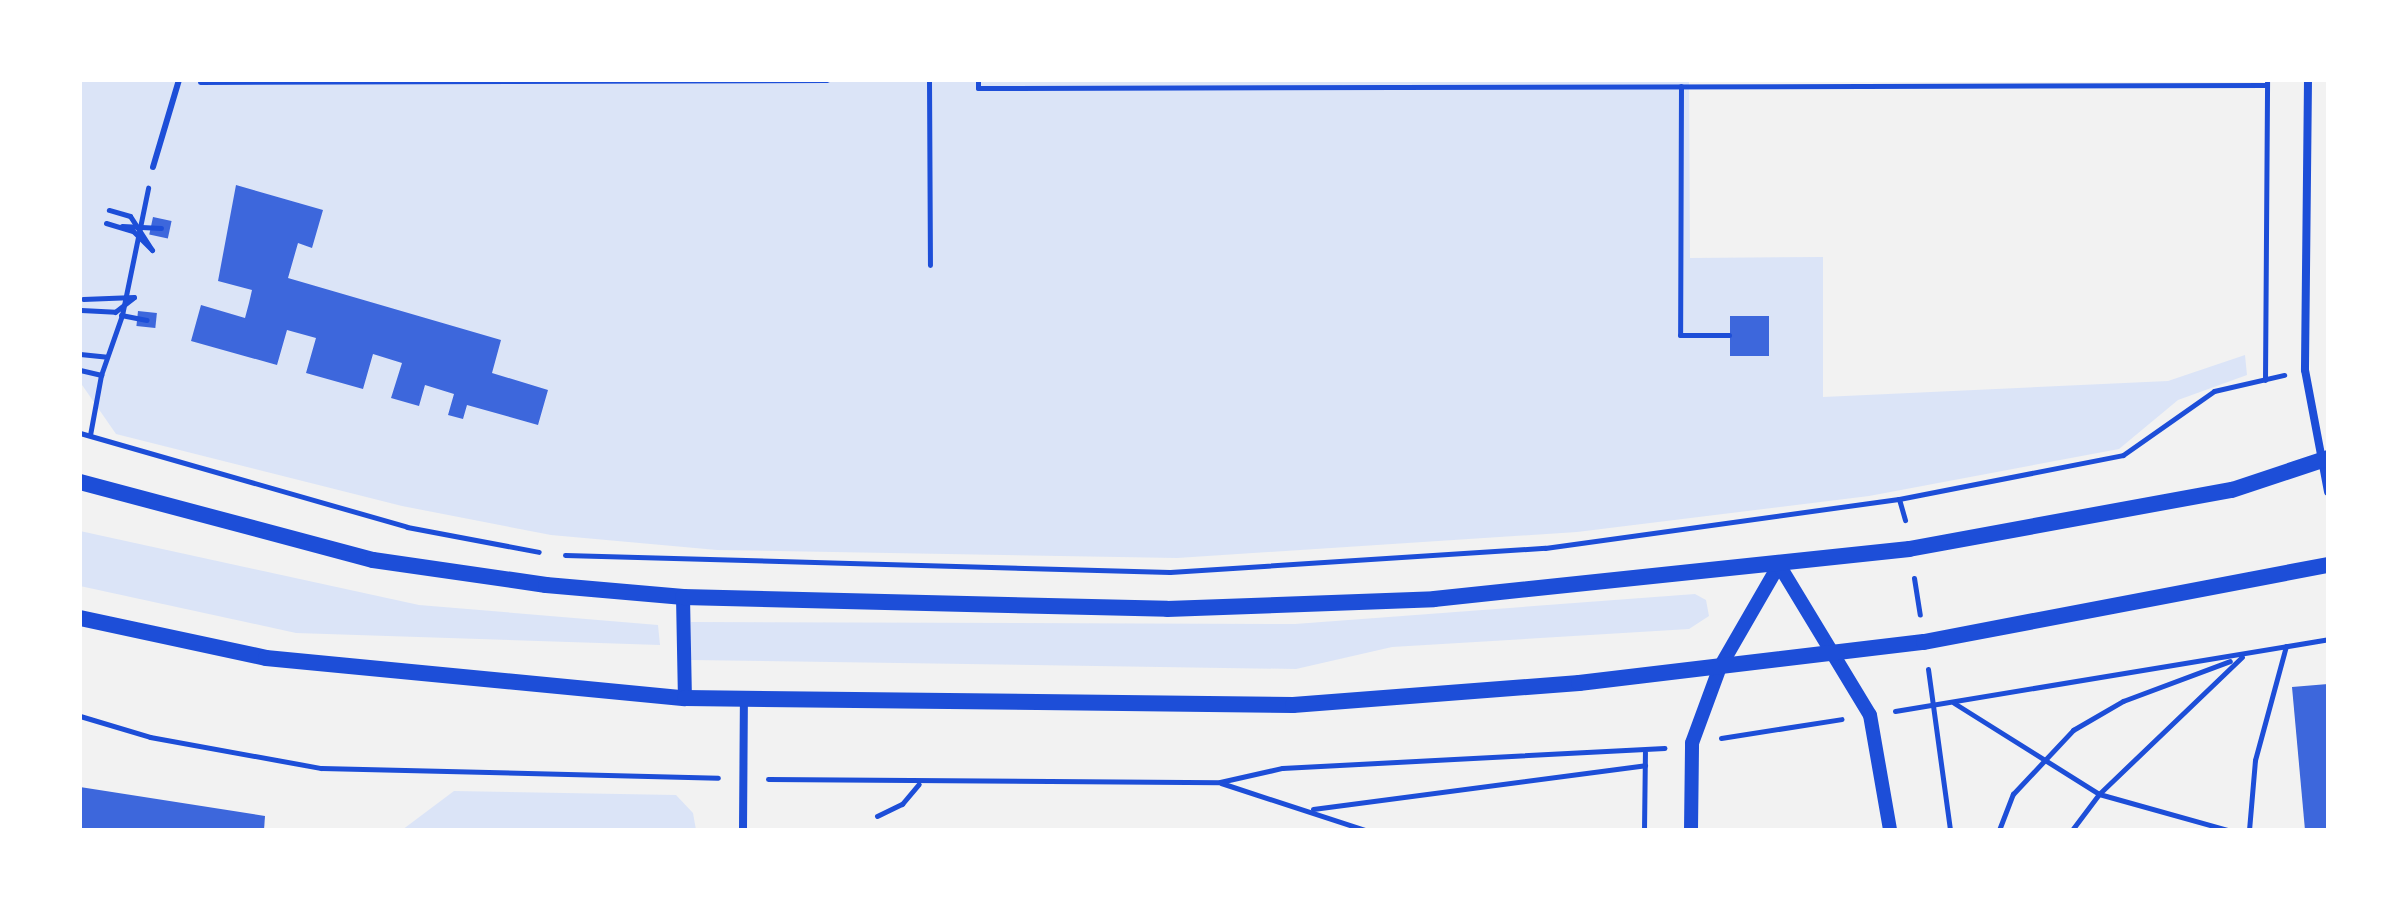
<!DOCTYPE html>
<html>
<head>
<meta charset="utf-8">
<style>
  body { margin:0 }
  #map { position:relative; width:2408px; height:910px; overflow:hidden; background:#f2f2f2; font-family:Jost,sans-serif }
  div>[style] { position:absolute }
  .green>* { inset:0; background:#dbe4f7 }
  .building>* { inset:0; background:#3d67dc; transform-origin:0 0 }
  .path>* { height:5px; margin:-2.5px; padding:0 2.5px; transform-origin:2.5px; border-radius:2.5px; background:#1d4ed8 }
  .service>* { height:6px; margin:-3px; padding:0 3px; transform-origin:3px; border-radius:3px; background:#1d4ed8 }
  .minor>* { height:8px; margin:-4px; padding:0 4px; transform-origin:4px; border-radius:4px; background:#1d4ed8 }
  .tertiary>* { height:14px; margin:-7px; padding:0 7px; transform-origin:7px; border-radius:7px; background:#1d4ed8 }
  .secondary>* { height:16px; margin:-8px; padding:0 8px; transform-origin:8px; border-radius:8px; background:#1d4ed8 }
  span { translate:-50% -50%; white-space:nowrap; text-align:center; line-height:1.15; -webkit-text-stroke:8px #fff; paint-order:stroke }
  .frame { position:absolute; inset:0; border:82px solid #fff; pointer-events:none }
</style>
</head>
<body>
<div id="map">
  <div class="green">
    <div style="clip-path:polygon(80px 80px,1689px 80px,1690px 258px,1823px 257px,1823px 397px,2168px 381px,2245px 355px,2247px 375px,2178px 400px,2119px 449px,1869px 496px,1577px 532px,1177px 558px,717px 550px,551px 535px,402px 506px,116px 434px,80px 382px)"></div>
    <div style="clip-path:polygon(80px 531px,419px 605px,658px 625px,660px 645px,296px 633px,80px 586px)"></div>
    <div style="clip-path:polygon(1695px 594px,1706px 600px,1709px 616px,1689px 629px,1392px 647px,1296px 669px,691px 660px,691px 622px,1295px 624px)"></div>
    <div style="clip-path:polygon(454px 791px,676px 795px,693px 813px,696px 830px,402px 830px)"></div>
  </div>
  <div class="building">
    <div style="clip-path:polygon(236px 185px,323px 210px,312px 248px,298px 243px,288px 278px,501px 340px,492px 373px,548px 390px,538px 425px,467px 405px,463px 419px,448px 415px,454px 394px,425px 385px,419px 406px,391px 398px,402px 363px,373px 354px,363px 389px,306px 373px,316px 338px,287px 330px,277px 365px,191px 341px,201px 305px,245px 318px,249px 303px,252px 290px,218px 281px)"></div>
    <div style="left:153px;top:217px;width:19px;height:18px;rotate:12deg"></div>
    <div style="left:138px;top:311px;width:19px;height:15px;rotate:6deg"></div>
    <div style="left:1730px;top:316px;width:39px;height:40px"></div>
    <div style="clip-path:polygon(2328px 684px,2328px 830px,2305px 830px,2292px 687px)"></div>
    <div style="clip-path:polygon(80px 787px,265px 816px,264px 830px,80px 830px)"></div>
  </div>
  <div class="path">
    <div style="left:929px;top:80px;width:185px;rotate:89.7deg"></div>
    <div style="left:978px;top:80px;width:8px;rotate:90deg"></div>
    <div style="left:978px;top:88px;width:1289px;rotate:-0.13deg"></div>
    <div style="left:200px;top:82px;width:627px;rotate:-0.18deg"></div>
    <div style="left:1681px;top:86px;width:249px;rotate:90.2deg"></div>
    <div style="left:1680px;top:335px;width:49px"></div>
    <div style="left:106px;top:223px;width:28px;rotate:17deg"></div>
    <div style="left:133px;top:231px;width:27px;rotate:45deg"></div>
    <div style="left:152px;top:250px;width:40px;rotate:-122.9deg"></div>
    <div style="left:130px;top:216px;width:22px;rotate:-164deg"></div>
    <div style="left:122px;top:226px;width:39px;rotate:3deg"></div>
    <div style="left:81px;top:310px;width:34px;rotate:3deg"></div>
    <div style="left:115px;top:312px;width:24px;rotate:-38deg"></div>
    <div style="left:134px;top:297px;width:51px;rotate:177.8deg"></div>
    <div style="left:121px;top:315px;width:26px;rotate:11deg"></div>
    <div style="left:80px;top:354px;width:27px;rotate:6deg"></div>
    <div style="left:80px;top:370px;width:22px;rotate:13deg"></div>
    <div style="left:101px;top:375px;width:64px;rotate:-70.7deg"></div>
    <div style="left:122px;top:315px;width:130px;rotate:-78.4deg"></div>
    <div style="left:2265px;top:380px;width:300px;rotate:-89.6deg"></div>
    <div style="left:80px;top:433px;width:340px;rotate:16deg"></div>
    <div style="left:407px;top:527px;width:134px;rotate:10.7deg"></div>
    <div style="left:90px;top:435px;width:61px;rotate:-79.6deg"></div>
    <div style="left:1899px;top:499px;width:22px;rotate:74deg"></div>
    <div style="left:565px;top:555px;width:605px;rotate:1.61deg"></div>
    <div style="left:1170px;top:572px;width:376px;rotate:-3.7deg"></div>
    <div style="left:1545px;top:548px;width:357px;rotate:-7.9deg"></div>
    <div style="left:1899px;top:499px;width:228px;rotate:-11.1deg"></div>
    <div style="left:2123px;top:455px;width:111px;rotate:-35.1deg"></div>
    <div style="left:2214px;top:391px;width:72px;rotate:-12.9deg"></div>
    <div style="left:1914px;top:578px;width:37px;rotate:81deg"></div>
    <div style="left:1928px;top:669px;width:162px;rotate:82.2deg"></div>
    <div style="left:1954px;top:703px;width:171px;rotate:32.1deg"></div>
    <div style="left:2099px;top:794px;width:134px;rotate:15.6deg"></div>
    <div style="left:1895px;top:711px;width:439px;rotate:-9.4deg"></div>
    <div style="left:80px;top:716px;width:73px;rotate:16.7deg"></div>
    <div style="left:150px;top:737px;width:174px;rotate:10.3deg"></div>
    <div style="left:321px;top:768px;width:397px;rotate:1.4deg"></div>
    <div style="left:1721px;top:738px;width:122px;rotate:-8.9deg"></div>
    <div style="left:768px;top:779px;width:452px;rotate:0.4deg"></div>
    <div style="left:1220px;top:782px;width:64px;rotate:-12.7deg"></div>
    <div style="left:1282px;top:768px;width:383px;rotate:-3deg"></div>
    <div style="left:1221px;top:783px;width:151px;rotate:18.1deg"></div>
    <div style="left:1313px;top:809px;width:335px;rotate:-7.5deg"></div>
    <div style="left:877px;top:816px;width:28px;rotate:-26deg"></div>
    <div style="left:902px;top:804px;width:26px;rotate:-50deg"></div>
    <div style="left:1644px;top:830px;width:78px;rotate:-89.3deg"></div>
    <div style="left:1999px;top:830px;width:39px;rotate:-69deg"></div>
    <div style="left:2013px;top:794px;width:88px;rotate:-46.8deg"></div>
    <div style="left:2073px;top:730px;width:58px;rotate:-30.1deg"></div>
    <div style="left:2123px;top:701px;width:114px;rotate:-20.5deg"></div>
    <div style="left:2072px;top:830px;width:45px;rotate:-53.1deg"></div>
    <div style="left:2099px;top:794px;width:198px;rotate:-43.8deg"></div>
    <div style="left:2249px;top:830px;width:70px;rotate:-85.1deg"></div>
    <div style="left:2255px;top:760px;width:118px;rotate:-74.8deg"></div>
  </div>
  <div class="service">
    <div style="left:153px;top:167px;width:91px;rotate:-73.4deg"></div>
  </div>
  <div class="minor">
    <div style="left:2308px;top:80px;width:290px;rotate:90.6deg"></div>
    <div style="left:2305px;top:370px;width:124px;rotate:79.3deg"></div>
    <div style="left:743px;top:830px;width:129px;rotate:-89.6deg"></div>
  </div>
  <div class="tertiary">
    <div style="left:683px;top:597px;width:101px;rotate:88.9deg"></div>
    <div style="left:1691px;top:830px;width:87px;rotate:-89.3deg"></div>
    <div style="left:1692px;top:743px;width:81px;rotate:-69.8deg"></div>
    <div style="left:1720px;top:667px;width:118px;rotate:-60deg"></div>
    <div style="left:1779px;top:565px;width:175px;rotate:58.8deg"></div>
    <div style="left:1870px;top:715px;width:117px;rotate:80.1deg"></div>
  </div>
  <div class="secondary">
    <div style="left:80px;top:482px;width:303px;rotate:14.9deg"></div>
    <div style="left:373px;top:560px;width:175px;rotate:8.2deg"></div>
    <div style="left:546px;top:585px;width:138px;rotate:5deg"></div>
    <div style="left:683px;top:597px;width:484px;rotate:1.4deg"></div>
    <div style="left:1167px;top:609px;width:267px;rotate:-2.1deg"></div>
    <div style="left:1434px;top:599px;width:478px;rotate:-6deg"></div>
    <div style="left:1909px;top:549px;width:328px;rotate:-10.4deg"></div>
    <div style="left:2232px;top:490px;width:101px;rotate:-18.4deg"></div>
    <div style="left:80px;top:618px;width:190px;rotate:12.1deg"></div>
    <div style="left:266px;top:658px;width:421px;rotate:5.5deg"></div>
    <div style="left:685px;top:698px;width:608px;rotate:0.66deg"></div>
    <div style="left:1293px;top:705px;width:287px;rotate:-4.4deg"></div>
    <div style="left:1579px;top:683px;width:347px;rotate:-6.8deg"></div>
    <div style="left:1924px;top:642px;width:411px;rotate:-10.8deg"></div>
  </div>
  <div class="frame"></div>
</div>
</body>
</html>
